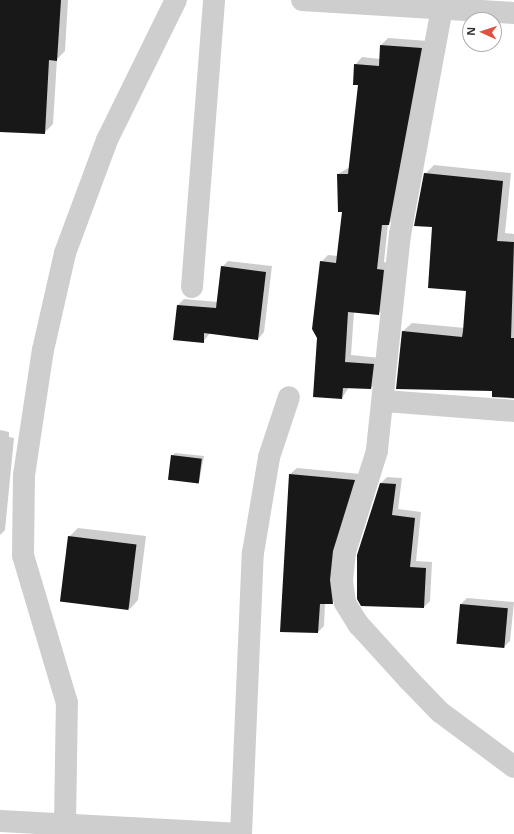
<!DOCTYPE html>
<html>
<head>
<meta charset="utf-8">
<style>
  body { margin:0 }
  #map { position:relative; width:514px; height:834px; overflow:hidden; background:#fff; font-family:"Open Sans",sans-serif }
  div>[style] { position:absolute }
  .shadow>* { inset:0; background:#0003 }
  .building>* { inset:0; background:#181818; transform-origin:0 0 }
  .minor>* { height:22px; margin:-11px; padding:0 11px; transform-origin:11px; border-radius:11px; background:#cecece }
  span { translate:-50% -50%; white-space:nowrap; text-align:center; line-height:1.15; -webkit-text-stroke:4px #fff; paint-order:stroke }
  .north { position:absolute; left:462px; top:12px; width:40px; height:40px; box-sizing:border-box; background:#fff; border:1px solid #adadad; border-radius:50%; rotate:273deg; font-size:11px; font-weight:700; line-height:16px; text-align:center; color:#313131 }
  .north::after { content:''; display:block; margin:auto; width:14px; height:18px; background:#df533d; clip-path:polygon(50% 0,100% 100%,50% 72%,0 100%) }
</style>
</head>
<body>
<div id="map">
  <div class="shadow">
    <div style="clip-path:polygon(0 0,68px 0,65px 51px,57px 59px,53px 124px,44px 133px,0 131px)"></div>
    <div style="clip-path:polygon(388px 38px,428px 41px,396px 217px,388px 224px,384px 262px,390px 263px,386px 307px,378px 314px,354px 312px,351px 355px,380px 358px,378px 381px,371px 388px,349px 387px,342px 398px,318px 338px,321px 262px,328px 255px,338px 256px,343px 211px,338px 174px,350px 167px,359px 85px,355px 65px,362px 57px,380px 59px,381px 45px)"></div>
    <div style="clip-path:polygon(434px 165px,511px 173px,505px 233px,514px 234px,514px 399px,493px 396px,493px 390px,397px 388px,403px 331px,412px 323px,465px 328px,467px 290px,433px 227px,425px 174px)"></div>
    <div style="clip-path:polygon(228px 261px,272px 266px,264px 332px,258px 339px,210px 333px,203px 342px,178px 305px,184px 299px,218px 302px,222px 267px)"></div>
    <div style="clip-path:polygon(0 430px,9px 432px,9px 437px,14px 438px,5px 530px,0 535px)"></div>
    <div style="clip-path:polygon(175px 453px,204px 456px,199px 482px,172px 456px)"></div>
    <div style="clip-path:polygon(297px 468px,360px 474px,338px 597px,332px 603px,325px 603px,324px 626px,318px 632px,281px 631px,290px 474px)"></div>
    <div style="clip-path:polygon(387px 477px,402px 478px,398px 509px,421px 512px,416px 561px,432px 562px,430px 601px,424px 607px,381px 483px)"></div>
    <div style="clip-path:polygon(78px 528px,146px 536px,138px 600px,130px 609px,69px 537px)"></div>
    <div style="clip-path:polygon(467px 598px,514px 602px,510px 641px,504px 647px,461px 604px)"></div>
  </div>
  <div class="building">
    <div style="clip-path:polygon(0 0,61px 0,57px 61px,49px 60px,45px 134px,0 132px)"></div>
    <div style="clip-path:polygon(380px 45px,422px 48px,389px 225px,382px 225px,377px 269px,384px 270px,379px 315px,348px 312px,345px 362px,374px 364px,371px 389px,343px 388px,342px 399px,313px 397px,317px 338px,312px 329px,320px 261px,336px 263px,342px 212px,338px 212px,337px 174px,348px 174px,358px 85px,353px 85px,354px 64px,379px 66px)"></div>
    <div style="clip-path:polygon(424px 173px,503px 181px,497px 241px,514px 242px,511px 338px,514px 338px,514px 398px,492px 397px,492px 391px,396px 389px,402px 331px,462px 337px,463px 331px,466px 291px,428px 288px,432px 227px,414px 226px)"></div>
    <div style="clip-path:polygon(221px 266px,266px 272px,258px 340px,204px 333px,204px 343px,173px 340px,177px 305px,216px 308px)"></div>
    <div style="left:171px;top:455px;width:31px;height:25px;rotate:7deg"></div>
    <div style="clip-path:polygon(289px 474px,355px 480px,333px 551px,330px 580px,333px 604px,320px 604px,318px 633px,280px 632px)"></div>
    <div style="clip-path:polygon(380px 483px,396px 484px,392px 515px,415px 518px,410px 567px,426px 568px,424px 608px,361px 606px,357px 599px,357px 555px)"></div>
    <div style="left:68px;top:536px;width:69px;height:66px;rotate:7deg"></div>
    <div style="left:460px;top:604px;width:48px;height:40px;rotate:5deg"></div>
  </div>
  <div class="minor">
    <div style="left:302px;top:0;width:212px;rotate:3.5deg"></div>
    <div style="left:442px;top:8px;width:230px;rotate:100.5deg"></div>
    <div style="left:400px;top:234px;width:218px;rotate:96.1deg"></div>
    <div style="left:377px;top:451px;width:106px;rotate:107.6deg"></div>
    <div style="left:345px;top:552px;width:29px;rotate:96deg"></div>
    <div style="left:342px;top:581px;width:22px;rotate:82deg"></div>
    <div style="left:345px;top:603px;width:26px;rotate:58deg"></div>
    <div style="left:359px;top:625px;width:74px;rotate:47.7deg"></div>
    <div style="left:409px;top:680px;width:45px;rotate:45.9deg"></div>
    <div style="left:440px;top:712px;width:92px;rotate:36.6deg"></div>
    <div style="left:192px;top:287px;width:288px;rotate:-85.6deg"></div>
    <div style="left:385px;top:401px;width:129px;rotate:4.4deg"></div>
    <div style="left:0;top:821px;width:241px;rotate:3.1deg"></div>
    <div style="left:65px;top:824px;width:121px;rotate:-89.1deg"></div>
    <div style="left:67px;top:703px;width:154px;rotate:-106.6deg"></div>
    <div style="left:23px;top:555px;width:80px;rotate:-89.3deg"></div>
    <div style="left:24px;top:475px;width:126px;rotate:-81.4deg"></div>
    <div style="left:43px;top:350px;width:99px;rotate:-77.2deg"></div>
    <div style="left:65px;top:253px;width:121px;rotate:-69.6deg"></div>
    <div style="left:107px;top:140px;width:156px;rotate:-63.8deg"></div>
    <div style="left:241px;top:834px;width:281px;rotate:-87.6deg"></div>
    <div style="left:253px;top:553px;width:97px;rotate:-80.5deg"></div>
    <div style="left:269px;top:457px;width:63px;rotate:-71.6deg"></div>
  </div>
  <div class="north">N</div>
</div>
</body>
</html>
